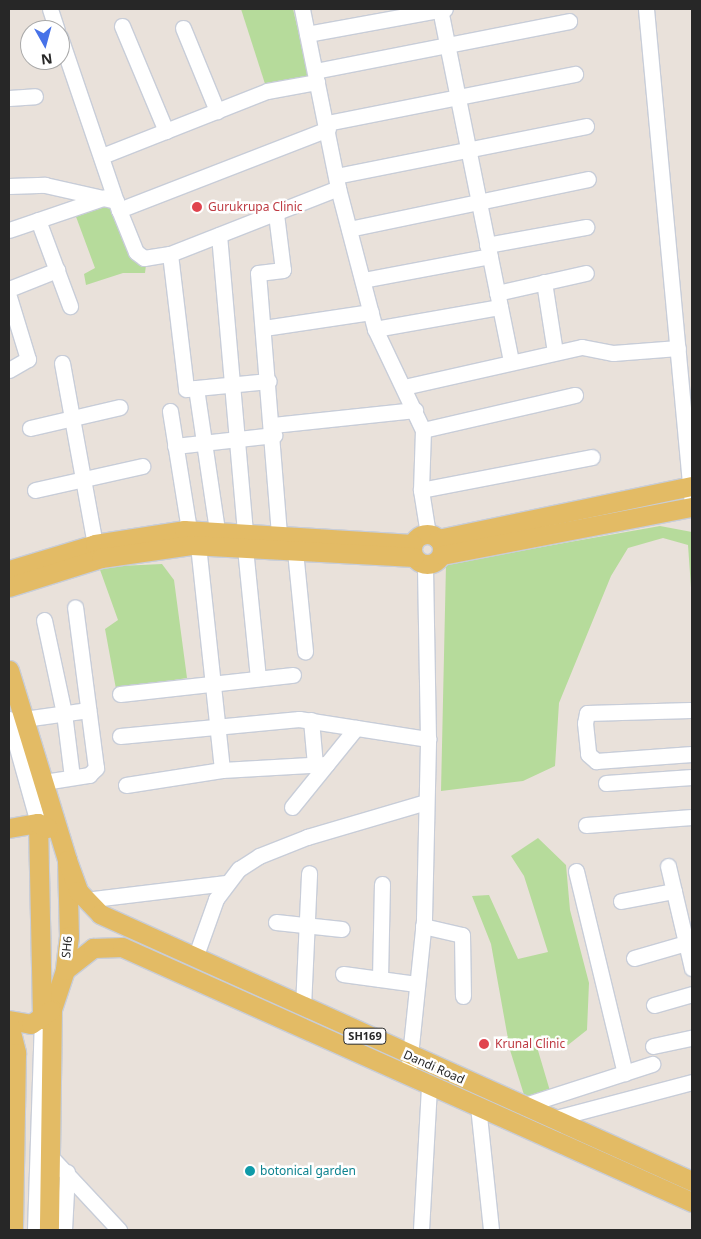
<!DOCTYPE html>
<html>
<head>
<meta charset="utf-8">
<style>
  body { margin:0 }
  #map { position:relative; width:701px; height:1239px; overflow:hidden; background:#e9e1da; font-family:"Noto Sans",sans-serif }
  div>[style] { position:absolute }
  .green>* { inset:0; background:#b6db9b }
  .roads { filter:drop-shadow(1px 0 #c8cdd8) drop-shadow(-1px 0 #c8cdd8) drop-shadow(0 1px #c8cdd8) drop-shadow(0 -1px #c8cdd8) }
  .minor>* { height:15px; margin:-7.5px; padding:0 7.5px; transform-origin:7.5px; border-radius:7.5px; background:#fff }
  .major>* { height:19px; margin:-9.5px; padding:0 9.5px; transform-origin:9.5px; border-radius:9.5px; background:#e3bb65 }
  .major>.ring { margin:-9.5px; padding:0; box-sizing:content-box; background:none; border:19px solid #e3bb65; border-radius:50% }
  .dots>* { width:14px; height:14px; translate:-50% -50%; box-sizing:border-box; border:2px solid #fff; border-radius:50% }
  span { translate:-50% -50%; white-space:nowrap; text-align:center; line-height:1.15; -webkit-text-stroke:5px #fff; paint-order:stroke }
  .shield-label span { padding:1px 4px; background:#fff; border:1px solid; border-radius:4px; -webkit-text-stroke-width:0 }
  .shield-label { font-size:11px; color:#272727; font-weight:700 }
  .health-label { font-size:12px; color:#be3a42 }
  .left { translate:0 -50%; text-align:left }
  .street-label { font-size:12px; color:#272727 }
  .culture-label { font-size:12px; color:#0d838f }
  .frame { position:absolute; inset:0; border:10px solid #272727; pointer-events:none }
  .north { position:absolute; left:20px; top:20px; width:50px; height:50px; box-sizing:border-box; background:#fff; border:1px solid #a9a9a9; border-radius:50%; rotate:173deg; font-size:14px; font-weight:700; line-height:20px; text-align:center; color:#272727 }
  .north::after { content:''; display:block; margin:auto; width:18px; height:22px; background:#4772e8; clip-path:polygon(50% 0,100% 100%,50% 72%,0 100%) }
</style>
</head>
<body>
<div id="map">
  <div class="green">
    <div style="clip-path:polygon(241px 9px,293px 9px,309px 77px,266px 87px)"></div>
    <div style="clip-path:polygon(110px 205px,146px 265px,145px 273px,123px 273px,86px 285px,84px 274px,95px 268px,75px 214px)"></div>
    <div style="clip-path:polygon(660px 526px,692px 532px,692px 602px,688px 545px,663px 538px,628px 548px,611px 576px,559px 703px,555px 766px,523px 781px,441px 791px,446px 564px)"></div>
    <div style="clip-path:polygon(162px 564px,174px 580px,187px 678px,116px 689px,105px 629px,118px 620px,99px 567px)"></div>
    <div style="clip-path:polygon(538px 838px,566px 865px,570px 910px,589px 983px,587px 1030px,568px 1045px,537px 1047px,550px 1091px,525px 1098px,510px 1050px,491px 944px,472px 896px,489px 895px,518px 959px,548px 952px,524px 876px,511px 856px)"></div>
  </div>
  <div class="roads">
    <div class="minor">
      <div style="left:50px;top:9px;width:22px;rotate:72deg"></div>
      <div style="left:302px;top:9px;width:183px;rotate:78.6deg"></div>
      <div style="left:338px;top:188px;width:146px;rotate:75.3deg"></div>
      <div style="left:375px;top:329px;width:112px;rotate:64.6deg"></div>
      <div style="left:423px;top:430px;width:60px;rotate:91.9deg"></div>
      <div style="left:421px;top:490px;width:45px;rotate:81deg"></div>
      <div style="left:440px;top:9px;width:358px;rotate:78.6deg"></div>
      <div style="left:646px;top:9px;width:497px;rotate:84.7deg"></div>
      <div style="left:122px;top:26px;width:114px;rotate:67.3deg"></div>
      <div style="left:183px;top:28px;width:90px;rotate:67.7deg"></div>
      <div style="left:307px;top:34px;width:140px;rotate:-10.3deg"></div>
      <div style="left:60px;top:37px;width:183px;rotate:71.2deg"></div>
      <div style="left:119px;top:210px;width:45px;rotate:68deg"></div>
      <div style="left:136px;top:252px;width:10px;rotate:37deg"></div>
      <div style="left:144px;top:258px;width:26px;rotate:-9deg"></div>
      <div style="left:170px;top:254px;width:180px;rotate:-21.4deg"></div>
      <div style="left:315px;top:71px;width:259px;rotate:-11.1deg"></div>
      <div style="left:9px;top:98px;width:26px;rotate:-4deg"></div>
      <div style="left:327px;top:123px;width:253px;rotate:-11.2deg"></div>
      <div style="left:102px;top:156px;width:177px;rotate:-21.5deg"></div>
      <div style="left:267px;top:91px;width:51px;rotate:-10.2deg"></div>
      <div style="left:336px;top:176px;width:255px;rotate:-11.3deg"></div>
      <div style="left:9px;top:186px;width:36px;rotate:-2deg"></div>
      <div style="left:45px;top:185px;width:73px;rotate:12.7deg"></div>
      <div style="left:119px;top:210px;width:224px;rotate:-21.2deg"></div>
      <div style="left:276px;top:214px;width:56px;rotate:82.9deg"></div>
      <div style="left:283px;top:270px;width:25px;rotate:173deg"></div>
      <div style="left:258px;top:273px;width:262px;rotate:85.4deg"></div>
      <div style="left:38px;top:220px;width:92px;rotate:69.6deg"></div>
      <div style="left:349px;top:229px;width:244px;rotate:-11.8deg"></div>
      <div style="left:9px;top:230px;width:102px;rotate:-18.8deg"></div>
      <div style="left:219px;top:235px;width:298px;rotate:85deg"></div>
      <div style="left:487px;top:245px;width:101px;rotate:-10.3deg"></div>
      <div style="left:170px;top:254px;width:136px;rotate:83.2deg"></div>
      <div style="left:186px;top:389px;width:83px;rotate:-5.5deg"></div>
      <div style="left:363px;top:280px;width:129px;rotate:-10.7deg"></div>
      <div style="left:544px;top:282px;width:71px;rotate:81.1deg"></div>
      <div style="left:9px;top:289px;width:52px;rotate:-21.6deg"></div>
      <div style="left:497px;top:293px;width:91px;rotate:-12.7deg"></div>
      <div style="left:9px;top:297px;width:65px;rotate:73deg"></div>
      <div style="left:28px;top:359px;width:22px;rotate:150deg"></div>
      <div style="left:264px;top:328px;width:108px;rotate:-8.5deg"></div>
      <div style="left:375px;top:329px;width:127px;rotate:-10deg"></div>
      <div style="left:62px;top:363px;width:184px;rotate:79.7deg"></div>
      <div style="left:404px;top:387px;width:182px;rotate:-12.7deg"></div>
      <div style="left:582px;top:347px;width:32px;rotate:11deg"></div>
      <div style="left:613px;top:353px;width:65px;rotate:-4.4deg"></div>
      <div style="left:196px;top:388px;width:145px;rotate:81.6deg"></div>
      <div style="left:170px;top:411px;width:121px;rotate:80.9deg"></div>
      <div style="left:273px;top:425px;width:143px;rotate:-6deg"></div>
      <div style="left:30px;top:428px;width:92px;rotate:-13.1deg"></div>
      <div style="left:423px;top:430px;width:156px;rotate:-13deg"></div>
      <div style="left:175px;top:446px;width:100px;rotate:-6.3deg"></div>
      <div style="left:35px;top:490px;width:110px;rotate:-12.6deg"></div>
      <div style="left:421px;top:490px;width:174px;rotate:-10.9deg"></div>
      <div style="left:198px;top:545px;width:226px;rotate:83.9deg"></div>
      <div style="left:245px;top:548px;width:131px;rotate:84.3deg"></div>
      <div style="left:295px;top:551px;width:101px;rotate:84.3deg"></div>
      <div style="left:44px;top:620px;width:95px;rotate:77.9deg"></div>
      <div style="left:64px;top:713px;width:64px;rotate:82.9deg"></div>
      <div style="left:120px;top:694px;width:174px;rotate:-6.3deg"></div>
      <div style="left:690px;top:710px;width:103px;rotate:178.3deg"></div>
      <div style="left:587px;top:713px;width:10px;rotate:101deg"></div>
      <div style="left:585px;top:723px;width:31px;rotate:84deg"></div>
      <div style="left:588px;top:754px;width:11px;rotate:41deg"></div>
      <div style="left:596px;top:761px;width:96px;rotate:-4.2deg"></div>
      <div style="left:9px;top:719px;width:108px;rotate:74.4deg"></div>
      <div style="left:24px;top:719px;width:65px;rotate:-8deg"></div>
      <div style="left:311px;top:720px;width:45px;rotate:84.9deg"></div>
      <div style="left:120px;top:736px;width:180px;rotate:-5.4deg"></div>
      <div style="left:299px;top:719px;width:131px;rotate:8.8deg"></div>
      <div style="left:44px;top:782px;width:46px;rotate:-8.8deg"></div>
      <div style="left:89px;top:775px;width:10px;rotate:-45deg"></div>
      <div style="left:96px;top:768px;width:162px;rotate:-97.4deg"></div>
      <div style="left:606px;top:783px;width:86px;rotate:-4deg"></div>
      <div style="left:126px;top:785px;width:97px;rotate:-8.9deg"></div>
      <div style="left:222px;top:770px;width:105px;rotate:-3.3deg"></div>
      <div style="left:292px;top:807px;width:102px;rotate:-51deg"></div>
      <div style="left:586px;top:825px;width:106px;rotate:-4.3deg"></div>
      <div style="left:668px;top:866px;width:105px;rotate:76.8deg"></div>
      <div style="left:576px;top:871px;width:208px;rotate:76.4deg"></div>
      <div style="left:85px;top:900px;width:142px;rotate:-6.9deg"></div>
      <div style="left:621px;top:901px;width:54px;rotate:-10.7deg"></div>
      <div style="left:276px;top:922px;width:66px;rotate:6.1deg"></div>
      <div style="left:423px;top:926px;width:40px;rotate:13deg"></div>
      <div style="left:462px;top:935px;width:61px;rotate:89.1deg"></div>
      <div style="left:195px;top:958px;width:63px;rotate:-70.4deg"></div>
      <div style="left:216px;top:899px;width:38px;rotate:-53deg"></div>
      <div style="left:239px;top:869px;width:24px;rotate:-33deg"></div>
      <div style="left:259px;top:856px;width:52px;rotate:-21.6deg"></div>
      <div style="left:307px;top:837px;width:124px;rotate:-16.4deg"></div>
      <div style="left:634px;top:958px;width:54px;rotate:-16.1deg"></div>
      <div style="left:343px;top:974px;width:74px;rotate:7.8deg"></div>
      <div style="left:380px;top:979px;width:95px;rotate:-88.8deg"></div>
      <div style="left:654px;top:1005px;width:40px;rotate:-16deg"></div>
      <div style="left:303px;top:1007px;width:134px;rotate:-87.4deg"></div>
      <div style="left:653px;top:1046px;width:40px;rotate:-12deg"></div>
      <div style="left:408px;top:1075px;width:157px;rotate:-84.1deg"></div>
      <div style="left:424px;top:919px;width:180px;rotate:-88.7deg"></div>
      <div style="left:428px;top:739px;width:175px;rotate:-91deg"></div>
      <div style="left:478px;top:1106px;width:125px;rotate:84deg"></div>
      <div style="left:522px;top:1106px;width:137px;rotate:-17.9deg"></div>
      <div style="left:552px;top:1119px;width:145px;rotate:-14.8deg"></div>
      <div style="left:51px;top:1157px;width:100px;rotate:47deg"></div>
      <div style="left:35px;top:1230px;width:211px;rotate:-88.1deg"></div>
      <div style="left:64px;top:1230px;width:58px;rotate:-87deg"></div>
      <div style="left:421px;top:1230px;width:145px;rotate:-86.8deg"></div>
    </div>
    <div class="major">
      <div class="ring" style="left:412px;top:534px;width:11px;height:11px"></div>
      <div style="left:438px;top:539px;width:259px;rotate:-11.8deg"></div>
      <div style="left:442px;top:555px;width:255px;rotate:-10.9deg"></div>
      <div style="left:9px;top:570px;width:90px;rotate:-16.8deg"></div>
      <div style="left:95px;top:544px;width:90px;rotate:-8.9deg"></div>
      <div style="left:184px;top:530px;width:229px;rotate:3.5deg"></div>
      <div style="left:9px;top:587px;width:96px;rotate:-17.5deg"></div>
      <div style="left:101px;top:558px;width:91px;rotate:-8.2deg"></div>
      <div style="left:191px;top:545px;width:223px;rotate:3.1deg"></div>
      <div style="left:9px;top:670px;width:199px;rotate:73deg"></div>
      <div style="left:67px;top:860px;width:76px;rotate:88.5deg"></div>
      <div style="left:69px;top:936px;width:34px;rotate:97deg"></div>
      <div style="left:65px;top:970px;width:41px;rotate:108.4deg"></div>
      <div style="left:52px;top:1009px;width:221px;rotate:90.8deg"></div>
      <div style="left:38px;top:823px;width:196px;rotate:88.8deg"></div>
      <div style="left:9px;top:828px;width:29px;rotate:-10deg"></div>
      <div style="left:38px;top:823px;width:11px;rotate:27deg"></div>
      <div style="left:67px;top:860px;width:33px;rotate:70deg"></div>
      <div style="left:78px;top:891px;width:32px;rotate:46deg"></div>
      <div style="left:100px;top:914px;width:649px;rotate:24.28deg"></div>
      <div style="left:65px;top:970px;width:36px;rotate:-38deg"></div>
      <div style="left:93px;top:948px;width:29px;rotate:-2deg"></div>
      <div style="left:122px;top:947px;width:624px;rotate:24.1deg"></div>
      <div style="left:9px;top:1020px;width:22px;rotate:10deg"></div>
      <div style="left:31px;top:1024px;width:24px;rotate:-35deg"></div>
      <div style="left:9px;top:1024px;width:30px;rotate:76deg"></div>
      <div style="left:16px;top:1053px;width:177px;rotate:91deg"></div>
    </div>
  </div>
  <div class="dots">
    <div style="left:197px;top:207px;background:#e0444e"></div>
    <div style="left:484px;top:1044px;background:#e0444e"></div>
    <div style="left:250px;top:1171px;background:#0f9aa8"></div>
  </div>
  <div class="shield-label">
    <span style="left:365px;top:1036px">SH169</span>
  </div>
  <div class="health-label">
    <span class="left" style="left:208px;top:207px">Gurukrupa Clinic</span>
    <span class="left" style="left:495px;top:1044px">Krunal Clinic</span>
  </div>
  <div class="street-label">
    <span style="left:67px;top:947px;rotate:-84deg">SH6</span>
    <span style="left:434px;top:1067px;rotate:24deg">Dandi Road</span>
  </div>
  <div class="culture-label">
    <span class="left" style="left:260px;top:1171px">botonical garden</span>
  </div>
  <div class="frame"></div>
  <div class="north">N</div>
</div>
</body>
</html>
